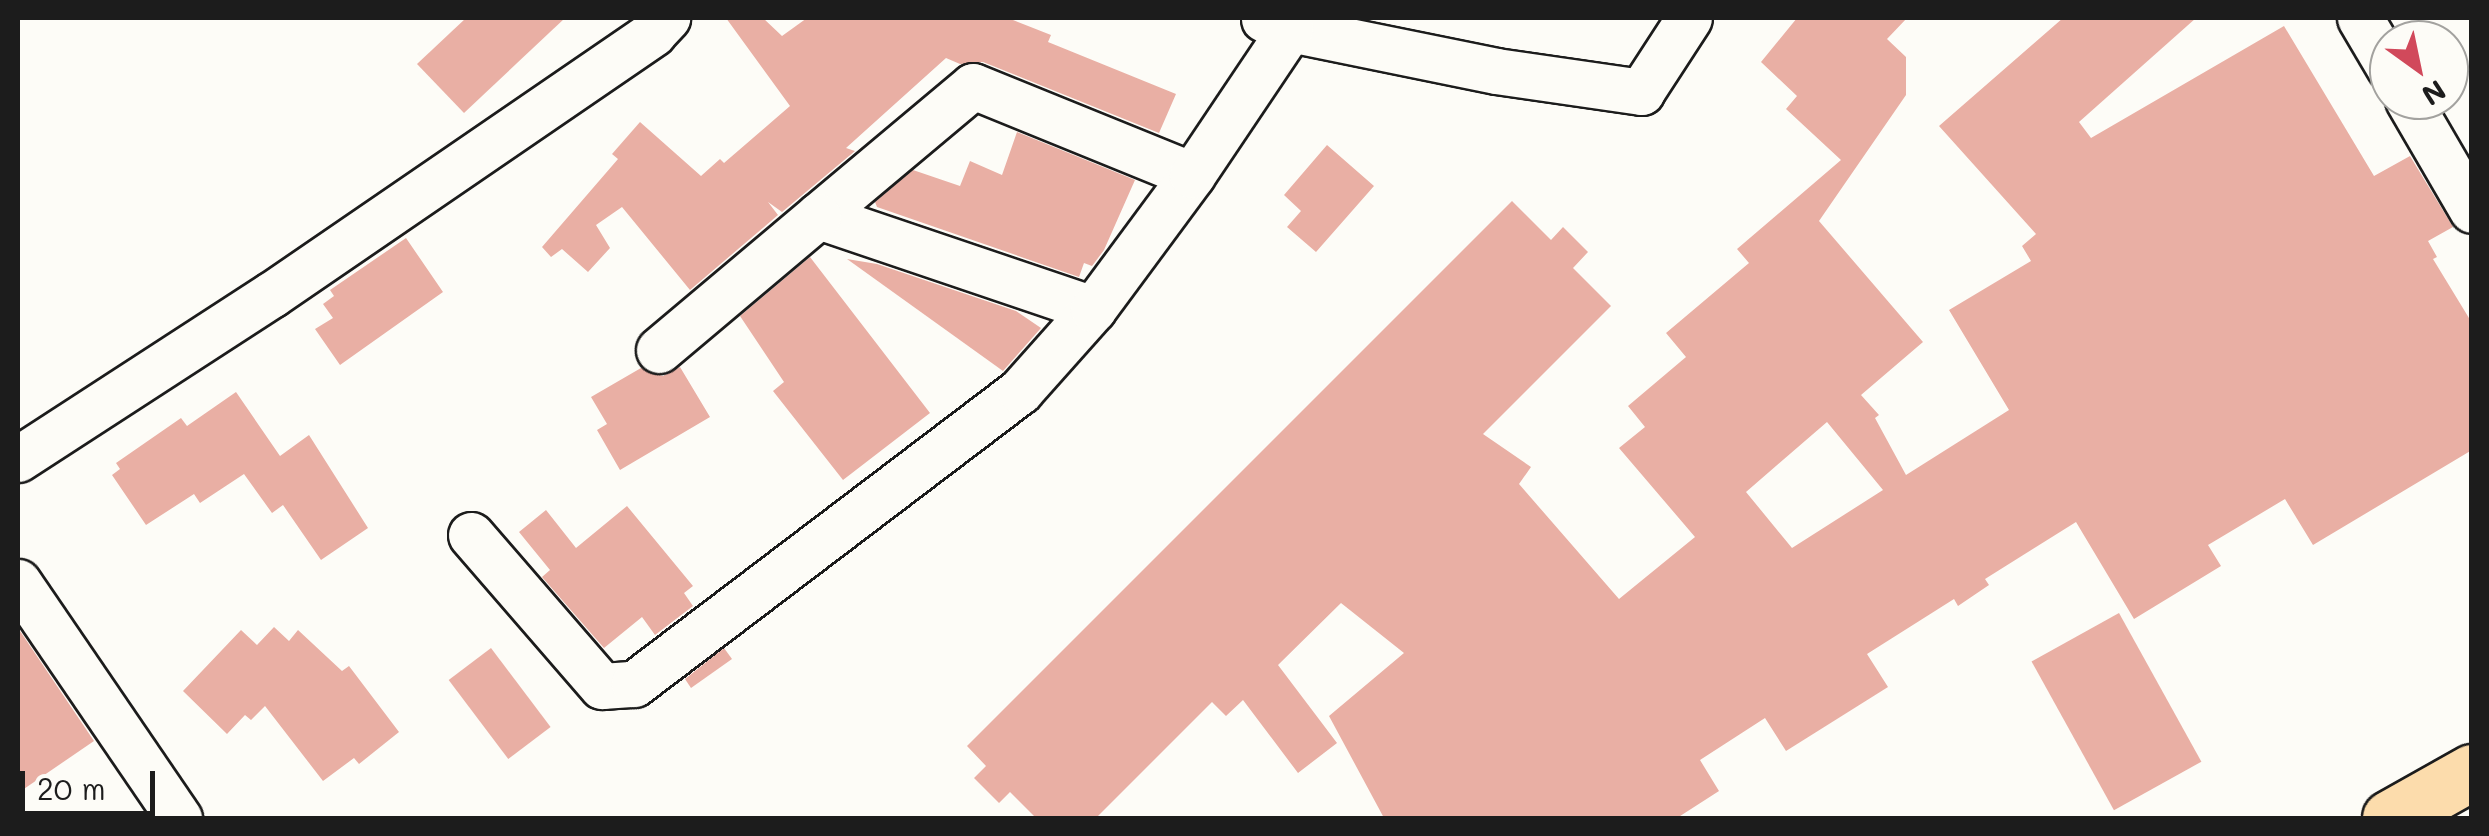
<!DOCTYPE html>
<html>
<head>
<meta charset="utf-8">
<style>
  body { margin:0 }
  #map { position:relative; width:2489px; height:836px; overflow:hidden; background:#fdfcf7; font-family:Mali,sans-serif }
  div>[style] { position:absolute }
  .building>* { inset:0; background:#e9afa4; transform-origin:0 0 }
  .roads { filter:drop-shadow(2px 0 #1c1c1c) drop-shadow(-2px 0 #1c1c1c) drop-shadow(0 2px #1c1c1c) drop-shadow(0 -2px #1c1c1c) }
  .minor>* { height:45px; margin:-22.5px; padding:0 22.5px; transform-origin:22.5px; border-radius:22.5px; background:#fdfcf7 }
  .major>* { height:55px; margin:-27.5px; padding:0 27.5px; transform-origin:27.5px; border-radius:27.5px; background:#fcdcac }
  span { translate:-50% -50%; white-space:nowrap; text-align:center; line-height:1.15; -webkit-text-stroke:10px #fdfcf7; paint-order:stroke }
  .frame { position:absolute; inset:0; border:20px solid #1c1c1c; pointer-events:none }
  .north { position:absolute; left:2369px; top:20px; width:100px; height:100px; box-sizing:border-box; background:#fdfcf7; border:2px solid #a3a29f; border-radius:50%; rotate:147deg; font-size:28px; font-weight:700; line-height:40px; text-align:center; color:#1c1c1c }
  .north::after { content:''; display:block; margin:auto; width:35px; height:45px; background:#d1495b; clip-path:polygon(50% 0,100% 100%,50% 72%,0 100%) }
  .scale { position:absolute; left:20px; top:771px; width:135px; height:45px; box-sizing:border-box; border:5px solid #1c1c1c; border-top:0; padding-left:12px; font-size:30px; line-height:35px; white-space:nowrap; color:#1c1c1c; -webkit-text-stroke:8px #fdfcf7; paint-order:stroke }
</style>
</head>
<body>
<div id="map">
  <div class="building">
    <div style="clip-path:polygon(466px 18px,565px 18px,464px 113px,417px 64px)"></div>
    <div style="clip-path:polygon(726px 18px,763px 18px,782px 36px,807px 18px,1008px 18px,1051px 35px,1048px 42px,1176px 94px,1159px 133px,983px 62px,960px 64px,946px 58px,846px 148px,855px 151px,782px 212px,768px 202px,778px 215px,690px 290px,622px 207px,596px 225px,610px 248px,588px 272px,562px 249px,551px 257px,542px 247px,618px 159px,612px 154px,640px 122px,701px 176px,720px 159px,724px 163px,790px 106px)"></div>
    <div style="clip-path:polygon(evenodd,1797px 18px,1907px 18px,1887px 39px,1906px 57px,1906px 95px,1819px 221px,1923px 342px,1861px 395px,1879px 415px,1875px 418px,1906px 475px,2009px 410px,1949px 310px,2031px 261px,2022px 246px,2036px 234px,1939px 126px,2063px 18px,2196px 18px,2079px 122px,2091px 138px,2284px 26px,2374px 176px,2410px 156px,2453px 227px,2428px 241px,2437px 257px,2433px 259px,2472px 323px,2472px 450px,2313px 545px,2285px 499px,2208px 545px,2221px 566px,2134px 619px,2076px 522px,1985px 579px,1989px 585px,1958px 606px,1954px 599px,1867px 654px,1888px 687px,1786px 751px,1765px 718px,1700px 760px,1719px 791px,1677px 818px,1384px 818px,1329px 716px,1404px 653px,1341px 603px,1278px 665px,1337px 743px,1298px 773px,1243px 700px,1226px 716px,1212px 702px,1096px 818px,1036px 818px,1010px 792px,999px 803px,974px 778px,986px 766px,967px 746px,1512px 201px,1551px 240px,1563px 227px,1588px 252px,1573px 268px,1611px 306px,1483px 434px,1531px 467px,1519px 484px,1619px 599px,1695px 537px,1619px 448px,1645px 427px,1628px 406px,1686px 357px,1666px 333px,1749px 263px,1737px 249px,1841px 160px,1786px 109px,1797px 96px,1761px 62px,1797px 18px,1827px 422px,1883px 490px,1792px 548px,1746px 492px,1827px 422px)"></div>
    <div style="clip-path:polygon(1017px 132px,1135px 180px,1104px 250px,1092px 266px,1084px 263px,1079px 277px,877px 207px,875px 202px,913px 170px,960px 186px,970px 161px,1002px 175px)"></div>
    <div style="clip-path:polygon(1327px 145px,1374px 186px,1316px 252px,1287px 227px,1301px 211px,1284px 195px)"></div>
    <div style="clip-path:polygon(406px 238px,443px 292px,340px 365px,315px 329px,333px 318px,323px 304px,334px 296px,330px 290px)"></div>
    <div style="clip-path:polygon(810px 257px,930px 413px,843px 480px,773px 391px,784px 382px,740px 316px)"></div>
    <div style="clip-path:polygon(847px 259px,877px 264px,1016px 311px,1041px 328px,1003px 371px)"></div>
    <div style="clip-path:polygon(680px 367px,710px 417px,620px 470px,597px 430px,607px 424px,591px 397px,641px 368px,663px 376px)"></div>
    <div style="clip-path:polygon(236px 392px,280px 456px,309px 435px,368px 528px,321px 560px,283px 505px,272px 513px,244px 474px,200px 503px,194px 494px,146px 525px,112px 475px,120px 469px,116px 463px,181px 418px,187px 426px)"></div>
    <div style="clip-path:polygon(627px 506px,693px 586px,684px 593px,693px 606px,655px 635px,642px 617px,604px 648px,542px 577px,550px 570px,519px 532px,546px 510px,576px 548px)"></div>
    <div style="left:2119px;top:613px;width:170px;height:100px;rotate:61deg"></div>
    <div style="clip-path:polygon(274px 627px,289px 641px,298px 630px,342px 671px,349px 666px,399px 732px,359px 764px,354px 758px,323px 781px,265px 706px,251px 720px,245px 715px,227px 734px,183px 691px,241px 630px,257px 645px)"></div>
    <div style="clip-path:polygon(18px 628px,94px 741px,18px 793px)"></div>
    <div style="left:491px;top:648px;width:99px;height:53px;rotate:53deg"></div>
    <div style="clip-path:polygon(724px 648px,732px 659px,691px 688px,685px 679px)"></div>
  </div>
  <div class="roads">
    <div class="minor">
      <div style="left:2360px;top:18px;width:57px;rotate:59.4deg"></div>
      <div style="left:1264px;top:19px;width:28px;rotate:21deg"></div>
      <div style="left:1290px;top:29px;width:210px;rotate:11.5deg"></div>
      <div style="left:1496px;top:71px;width:147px;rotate:8.2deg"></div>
      <div style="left:1641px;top:92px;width:88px;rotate:-57deg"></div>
      <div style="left:2408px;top:100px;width:127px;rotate:59.8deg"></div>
      <div style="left:1093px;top:309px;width:290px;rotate:-161.3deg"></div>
      <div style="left:818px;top:216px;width:202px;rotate:-40deg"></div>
      <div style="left:973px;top:86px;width:236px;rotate:22.1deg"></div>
      <div style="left:659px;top:350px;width:208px;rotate:-40.1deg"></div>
      <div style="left:18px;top:459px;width:302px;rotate:-33deg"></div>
      <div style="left:271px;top:295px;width:463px;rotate:-34.4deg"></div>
      <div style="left:653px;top:33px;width:21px;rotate:-47deg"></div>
      <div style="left:471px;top:535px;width:200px;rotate:49.1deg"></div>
      <div style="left:602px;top:686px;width:32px;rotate:-4deg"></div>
      <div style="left:634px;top:684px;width:485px;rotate:-37.2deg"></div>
      <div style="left:1020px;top:391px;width:110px;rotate:-48.3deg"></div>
      <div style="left:1093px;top:309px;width:167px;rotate:-53.5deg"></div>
      <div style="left:1192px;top:175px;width:176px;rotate:-56.1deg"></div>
      <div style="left:18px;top:582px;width:286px;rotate:55.7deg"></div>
    </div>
    <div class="major">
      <div style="left:2390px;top:818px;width:94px;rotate:-29.3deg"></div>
    </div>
  </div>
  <div class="frame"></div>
  <div class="north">N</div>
  <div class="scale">20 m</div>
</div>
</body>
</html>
